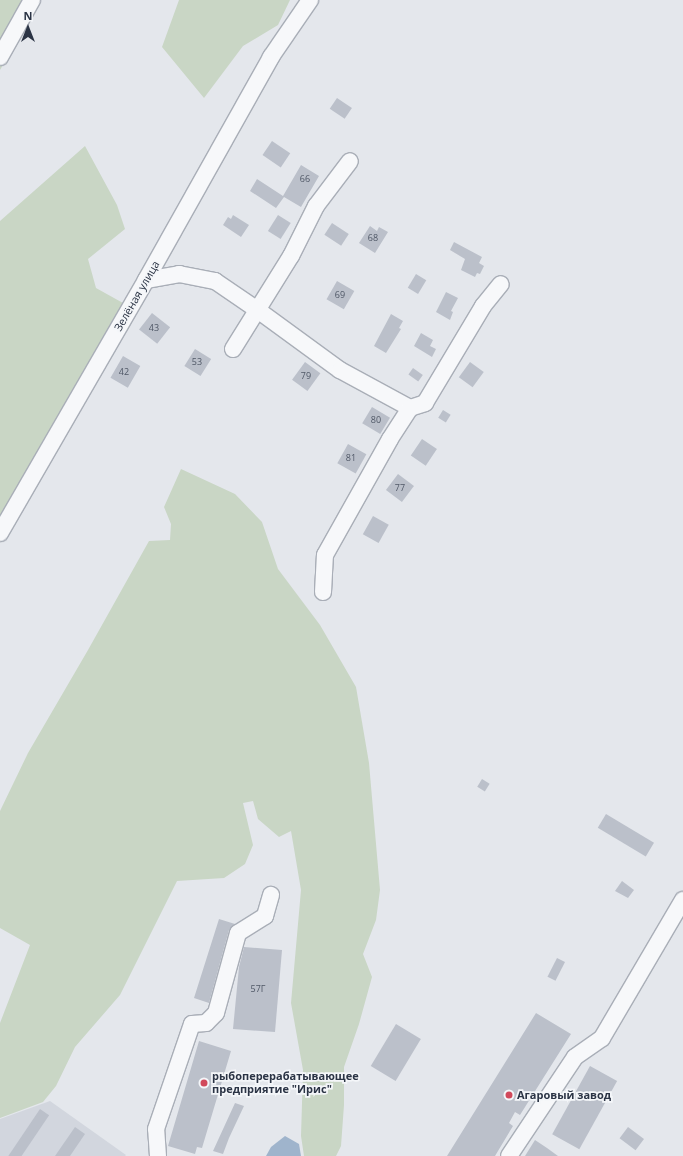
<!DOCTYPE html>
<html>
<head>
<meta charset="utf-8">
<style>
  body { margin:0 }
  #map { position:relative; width:683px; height:1156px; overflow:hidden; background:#e4e7ec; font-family:"Open Sans",sans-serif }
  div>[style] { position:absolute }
  .built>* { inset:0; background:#d2d6de }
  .green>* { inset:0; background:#c9d6c5 }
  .water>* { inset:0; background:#9fb4cc }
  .building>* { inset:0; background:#bbc0ca; transform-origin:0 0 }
  .roads { filter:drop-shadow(1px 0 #a9aeb7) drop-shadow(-1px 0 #a9aeb7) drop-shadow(0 1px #a9aeb7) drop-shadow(0 -1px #a9aeb7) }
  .minor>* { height:16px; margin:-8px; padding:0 8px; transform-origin:8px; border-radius:8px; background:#f7f8fa }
  .dots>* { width:11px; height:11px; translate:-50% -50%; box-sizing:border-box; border:2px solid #f4f6f9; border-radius:50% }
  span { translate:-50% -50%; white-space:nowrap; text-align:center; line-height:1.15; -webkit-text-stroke:3.5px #f4f6f9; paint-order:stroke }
  .number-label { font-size:9px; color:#4f5766 }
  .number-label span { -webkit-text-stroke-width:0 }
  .street-label { font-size:11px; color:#2b3445 }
  .poi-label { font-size:11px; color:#2b3445; font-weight:700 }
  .left { translate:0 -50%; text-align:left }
  .north { position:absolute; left:8px; top:8px; width:40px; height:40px; -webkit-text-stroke:3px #f4f6f9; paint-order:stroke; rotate:0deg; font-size:11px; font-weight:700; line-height:16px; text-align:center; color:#2b3445 }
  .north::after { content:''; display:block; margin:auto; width:14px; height:18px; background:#2b3445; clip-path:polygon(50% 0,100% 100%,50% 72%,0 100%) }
</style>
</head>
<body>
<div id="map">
  <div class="built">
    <div style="clip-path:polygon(50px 1101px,126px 1155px,125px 1156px,0 1156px,0 1119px)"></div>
  </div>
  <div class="green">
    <div style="clip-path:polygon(0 0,41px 0,0 70px)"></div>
    <div style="clip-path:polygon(179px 0,290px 0,278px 25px,243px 46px,204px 98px,162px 47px)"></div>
    <div style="clip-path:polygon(85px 146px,117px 205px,125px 229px,88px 259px,96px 288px,123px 303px,0 521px,0 221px)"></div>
    <div style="clip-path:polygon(181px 469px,235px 494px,262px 522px,278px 569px,320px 625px,356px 687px,369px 763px,380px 890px,376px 920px,363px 954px,372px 977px,359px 1024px,344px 1067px,344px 1105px,341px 1146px,336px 1156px,304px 1156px,301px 1136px,303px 1070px,291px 1003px,301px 890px,291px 831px,279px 837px,258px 819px,253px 801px,243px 803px,253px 845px,245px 864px,224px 878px,177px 881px,120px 995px,75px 1047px,56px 1086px,43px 1102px,0 1118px,0 1023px,30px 945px,0 928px,0 811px,28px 753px,88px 650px,149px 541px,170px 540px,171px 524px,164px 507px)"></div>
  </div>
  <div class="water">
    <div style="clip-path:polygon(285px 1136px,299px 1144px,301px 1156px,266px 1156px,271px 1147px)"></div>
  </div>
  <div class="building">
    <div style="left:337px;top:98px;width:18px;height:13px;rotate:34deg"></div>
    <div style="left:272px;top:141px;width:22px;height:17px;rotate:34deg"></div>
    <div style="clip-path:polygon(301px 165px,319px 176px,301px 207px,284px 197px,276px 208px,250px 191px,257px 179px,283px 196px)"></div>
    <div style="clip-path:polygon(233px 215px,249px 225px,241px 237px,223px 225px,228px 217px,231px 219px)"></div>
    <div style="left:278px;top:215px;width:15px;height:19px;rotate:32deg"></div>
    <div style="left:332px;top:223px;width:20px;height:14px;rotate:33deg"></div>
    <div style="clip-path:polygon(370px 226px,377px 231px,379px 227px,388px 232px,375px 253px,359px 243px)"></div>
    <div style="clip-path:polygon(454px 242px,482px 257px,479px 263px,484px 266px,480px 274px,477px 273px,475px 277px,461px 270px,465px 259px,450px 250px)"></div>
    <div style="left:416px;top:274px;width:12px;height:16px;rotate:31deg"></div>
    <div style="left:337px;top:281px;width:20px;height:21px;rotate:30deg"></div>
    <div style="clip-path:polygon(446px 292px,458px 298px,451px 311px,453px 312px,450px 320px,436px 312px)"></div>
    <div style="left:152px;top:313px;width:23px;height:21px;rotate:38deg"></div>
    <div style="clip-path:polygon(391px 314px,403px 321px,399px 328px,401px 329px,386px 353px,374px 346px)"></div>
    <div style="clip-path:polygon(421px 333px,433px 340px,430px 346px,436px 349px,432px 357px,414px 346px)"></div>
    <div style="left:195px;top:349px;width:19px;height:20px;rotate:32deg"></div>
    <div style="left:123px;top:356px;width:20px;height:25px;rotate:30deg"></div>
    <div style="left:305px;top:362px;width:19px;height:22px;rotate:36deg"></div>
    <div style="left:470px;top:362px;width:17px;height:19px;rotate:36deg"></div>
    <div style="left:413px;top:368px;width:12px;height:8px;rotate:35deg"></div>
    <div style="left:372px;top:407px;width:21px;height:19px;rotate:31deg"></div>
    <div style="left:443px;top:410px;width:9px;height:9px;rotate:32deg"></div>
    <div style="left:422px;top:439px;width:18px;height:20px;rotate:34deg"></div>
    <div style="left:348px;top:444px;width:21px;height:22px;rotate:29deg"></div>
    <div style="left:398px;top:474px;width:20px;height:20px;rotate:37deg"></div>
    <div style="left:373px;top:516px;width:18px;height:21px;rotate:29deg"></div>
    <div style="left:482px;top:779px;width:9px;height:9px;rotate:32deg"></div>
    <div style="left:606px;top:814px;width:56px;height:16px;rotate:31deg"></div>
    <div style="clip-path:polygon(622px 881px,634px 890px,628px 898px,615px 891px)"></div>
    <div style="clip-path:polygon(219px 919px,235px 924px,229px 930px,209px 1003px,194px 998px)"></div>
    <div style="clip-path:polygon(244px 947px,282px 950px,275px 1032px,233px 1029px,239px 967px)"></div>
    <div style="left:557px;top:958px;width:9px;height:21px;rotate:27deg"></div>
    <div style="clip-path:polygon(536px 1013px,571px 1034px,520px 1115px,515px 1112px,509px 1123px,513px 1126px,495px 1156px,447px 1156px)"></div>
    <div style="left:396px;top:1024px;width:29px;height:49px;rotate:31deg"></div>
    <div style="clip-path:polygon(199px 1041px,231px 1051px,202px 1148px,197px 1147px,195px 1154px,168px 1146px)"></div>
    <div style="left:590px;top:1066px;width:31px;height:78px;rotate:29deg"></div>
    <div style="clip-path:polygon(235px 1103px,244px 1106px,229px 1138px,223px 1154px,213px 1151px)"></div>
    <div style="left:40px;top:1109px;width:11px;height:57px;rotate:34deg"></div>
    <div style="clip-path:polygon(75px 1127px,85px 1134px,70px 1156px,55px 1156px)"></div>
    <div style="left:628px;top:1127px;width:20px;height:14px;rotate:37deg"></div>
    <div style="clip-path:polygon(535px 1140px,547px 1148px,558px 1156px,525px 1156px)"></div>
  </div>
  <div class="roads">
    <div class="minor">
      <div style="left:0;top:57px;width:65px;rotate:-60.7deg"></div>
      <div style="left:146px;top:280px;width:34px;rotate:-10deg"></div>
      <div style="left:179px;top:274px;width:37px;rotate:11deg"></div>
      <div style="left:215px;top:281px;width:53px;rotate:34.3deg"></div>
      <div style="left:259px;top:311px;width:100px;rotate:36.1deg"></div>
      <div style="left:340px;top:370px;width:80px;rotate:28.5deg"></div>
      <div style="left:233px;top:349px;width:110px;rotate:-58.1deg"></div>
      <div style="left:291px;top:256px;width:56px;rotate:-63.4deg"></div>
      <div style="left:316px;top:206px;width:56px;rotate:-52.9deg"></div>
      <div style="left:0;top:533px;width:292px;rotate:-60deg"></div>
      <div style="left:146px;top:280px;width:256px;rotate:-60.7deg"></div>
      <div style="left:271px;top:57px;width:69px;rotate:-55.6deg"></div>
      <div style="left:323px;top:592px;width:37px;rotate:-87deg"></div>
      <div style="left:325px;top:555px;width:133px;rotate:-60.7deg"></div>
      <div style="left:390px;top:439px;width:37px;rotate:-57deg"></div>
      <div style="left:410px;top:408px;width:16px;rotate:-18deg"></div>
      <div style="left:425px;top:403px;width:113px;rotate:-59.1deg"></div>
      <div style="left:483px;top:306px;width:28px;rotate:-51deg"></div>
      <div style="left:158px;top:1156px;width:27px;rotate:-94deg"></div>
      <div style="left:156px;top:1129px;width:111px;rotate:-71.1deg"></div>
      <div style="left:192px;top:1024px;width:14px;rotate:-4deg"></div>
      <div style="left:206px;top:1023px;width:14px;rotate:-45deg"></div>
      <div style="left:216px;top:1013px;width:83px;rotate:-74.6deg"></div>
      <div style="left:238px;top:933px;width:32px;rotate:-32deg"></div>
      <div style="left:265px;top:916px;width:22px;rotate:-74deg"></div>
      <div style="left:509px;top:1156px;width:119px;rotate:-56.3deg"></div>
      <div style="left:575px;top:1057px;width:33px;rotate:-35deg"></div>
      <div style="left:602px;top:1038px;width:160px;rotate:-59.6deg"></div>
    </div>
  </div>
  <div class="dots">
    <div style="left:204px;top:1083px;background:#d1495b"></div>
    <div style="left:509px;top:1095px;background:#d1495b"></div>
  </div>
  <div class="number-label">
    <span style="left:305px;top:179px">66</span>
    <span style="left:373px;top:238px">68</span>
    <span style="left:340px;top:295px">69</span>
    <span style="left:154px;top:328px">43</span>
    <span style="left:197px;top:362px">53</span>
    <span style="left:124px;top:372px">42</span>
    <span style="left:306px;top:376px">79</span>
    <span style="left:376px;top:420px">80</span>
    <span style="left:351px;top:458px">81</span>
    <span style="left:400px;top:488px">77</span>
    <span style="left:258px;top:989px">57Г</span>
  </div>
  <div class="street-label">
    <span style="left:137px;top:296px;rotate:-60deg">Зелёная улица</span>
  </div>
  <div class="poi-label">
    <span class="left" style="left:212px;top:1083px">рыбоперерабатывающее<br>предприятие "Ирис"</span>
    <span class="left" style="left:517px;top:1095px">Агаровый завод</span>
  </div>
  <div class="north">N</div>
</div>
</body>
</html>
